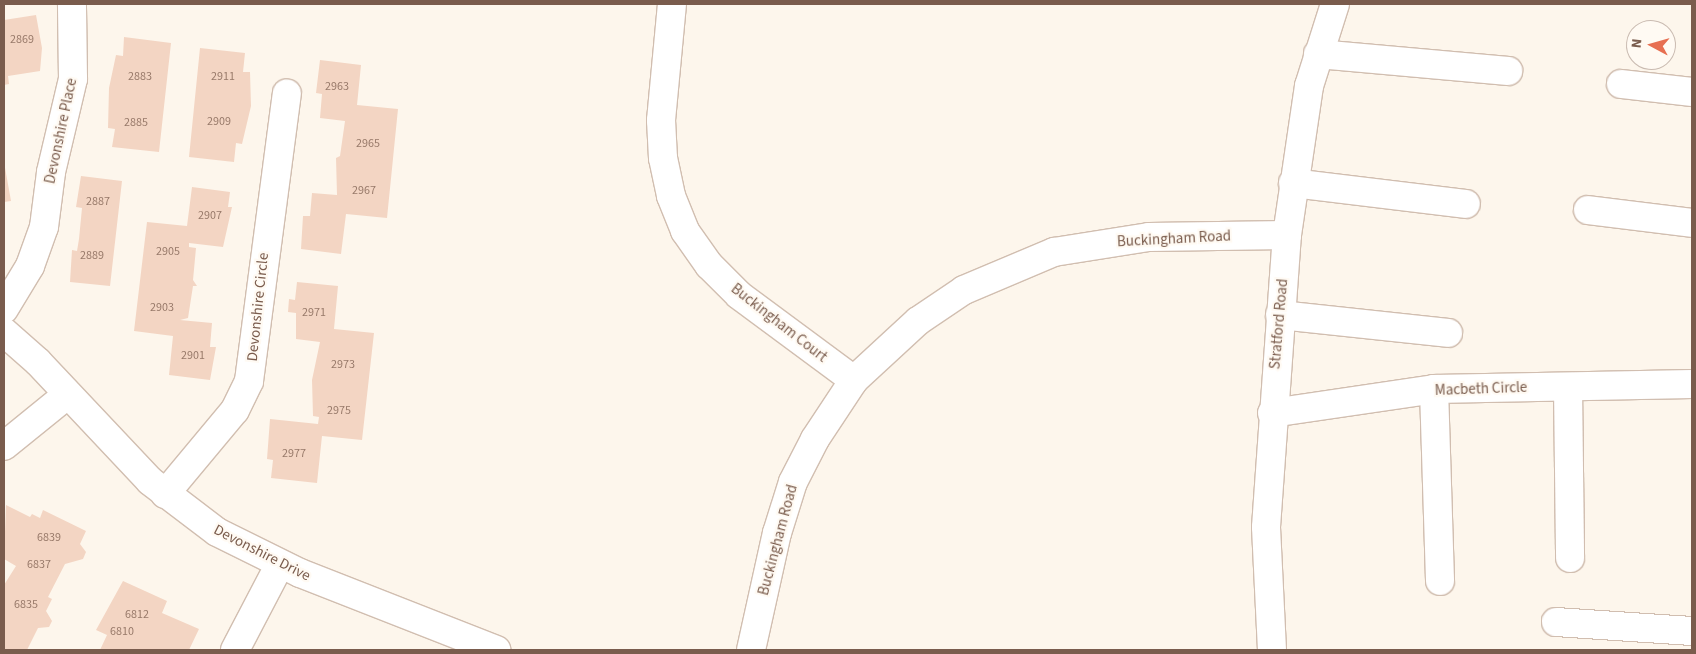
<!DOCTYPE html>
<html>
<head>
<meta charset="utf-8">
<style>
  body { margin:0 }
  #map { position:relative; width:1696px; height:654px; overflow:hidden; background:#fdf6ec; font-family:"Source Sans 3",sans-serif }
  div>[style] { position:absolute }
  .building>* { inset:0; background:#f3d5c3 }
  .roads { filter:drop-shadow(1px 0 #d1beb0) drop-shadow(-1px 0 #d1beb0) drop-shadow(0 1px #d1beb0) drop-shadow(0 -1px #d1beb0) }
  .minor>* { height:28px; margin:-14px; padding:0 14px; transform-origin:14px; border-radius:14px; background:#fff }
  span { translate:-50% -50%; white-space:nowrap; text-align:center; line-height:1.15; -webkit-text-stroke:4.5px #fffaf3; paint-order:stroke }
  .number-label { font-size:12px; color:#987a6a }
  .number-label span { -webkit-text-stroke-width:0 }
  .street-label { font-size:15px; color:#7a5c4d }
  .frame { position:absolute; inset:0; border:5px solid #7a5c4d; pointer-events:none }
  .north { position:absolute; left:1626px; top:20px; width:50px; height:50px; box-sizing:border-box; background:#fffaf3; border:1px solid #cabbb1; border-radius:50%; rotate:276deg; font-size:14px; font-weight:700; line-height:20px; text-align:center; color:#7a5c4d }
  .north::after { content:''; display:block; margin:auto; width:18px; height:22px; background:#e76f51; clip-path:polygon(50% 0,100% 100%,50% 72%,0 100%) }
</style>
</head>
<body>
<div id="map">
  <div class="building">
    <div style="clip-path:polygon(36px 15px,42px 48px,40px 71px,8px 76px,9px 84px,4px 85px,4px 20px)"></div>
    <div style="clip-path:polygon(124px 37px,171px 43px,159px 152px,112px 147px,115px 129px,108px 128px,109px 88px,116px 55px,123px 56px)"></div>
    <div style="clip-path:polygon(200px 48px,245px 53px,243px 72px,250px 72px,251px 106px,242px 144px,236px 143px,234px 162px,189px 157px)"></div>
    <div style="clip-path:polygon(320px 60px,361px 65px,357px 105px,398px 109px,387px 218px,346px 214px,341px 254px,301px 249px,303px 216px,310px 216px,312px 193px,337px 195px,336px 158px,340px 156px,345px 121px,320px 118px,322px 94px,316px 93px)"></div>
    <div style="clip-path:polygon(4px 162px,11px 201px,4px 202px)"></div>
    <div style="clip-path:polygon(81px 176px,122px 181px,110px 286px,70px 282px,72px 250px,77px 251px,79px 239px,82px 208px,76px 207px)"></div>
    <div style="clip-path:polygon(192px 187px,230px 192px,228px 207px,232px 207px,223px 247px,189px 243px,189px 247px,196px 248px,193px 280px,197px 286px,193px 286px,188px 318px,180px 320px,212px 323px,210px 347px,216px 347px,210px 380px,169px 375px,173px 336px,134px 331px,147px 222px,187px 226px)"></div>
    <div style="clip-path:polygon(297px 282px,338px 286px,334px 329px,374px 333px,362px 440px,322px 436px,317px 483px,271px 478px,273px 460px,267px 459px,270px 419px,318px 424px,319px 417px,313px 416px,312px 380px,320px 342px,296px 339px,296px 313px,288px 312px,289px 299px,295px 300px)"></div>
    <div style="clip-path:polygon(6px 505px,30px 517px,32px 514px,40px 518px,43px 510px,86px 531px,80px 544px,86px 552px,83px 559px,65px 564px,48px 597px,52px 599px,46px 611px,52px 621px,49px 627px,38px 628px,27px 650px,4px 650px,4px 585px,16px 566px,4px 559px)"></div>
    <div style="clip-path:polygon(123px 581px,167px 601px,162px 613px,199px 629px,189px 650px,100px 650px,107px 635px,96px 630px)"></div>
  </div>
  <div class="roads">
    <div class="minor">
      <div style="left:672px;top:4px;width:117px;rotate:95.4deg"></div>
      <div style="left:661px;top:120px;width:38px;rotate:87deg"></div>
      <div style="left:663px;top:158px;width:39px;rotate:78deg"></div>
      <div style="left:671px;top:196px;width:38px;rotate:68deg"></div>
      <div style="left:685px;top:231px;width:42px;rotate:54.8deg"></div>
      <div style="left:709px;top:265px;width:42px;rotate:45deg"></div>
      <div style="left:739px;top:295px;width:143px;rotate:36.5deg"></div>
      <div style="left:1318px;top:54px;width:191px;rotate:5.1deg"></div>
      <div style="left:1621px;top:84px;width:71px;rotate:6.4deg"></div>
      <div style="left:1293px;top:183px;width:174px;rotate:6.9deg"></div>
      <div style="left:1588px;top:210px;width:105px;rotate:7.1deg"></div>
      <div style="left:4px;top:309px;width:50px;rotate:-58.8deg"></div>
      <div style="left:30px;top:266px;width:41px;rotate:-70.3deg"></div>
      <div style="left:44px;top:227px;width:55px;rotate:-82.7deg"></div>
      <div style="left:51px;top:172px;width:96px;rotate:-76.7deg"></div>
      <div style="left:73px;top:79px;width:75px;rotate:-90.8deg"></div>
      <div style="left:1280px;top:315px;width:169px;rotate:6.1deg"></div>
      <div style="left:4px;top:332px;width:45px;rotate:41.4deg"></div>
      <div style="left:38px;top:362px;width:163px;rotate:46.7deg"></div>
      <div style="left:150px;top:481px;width:84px;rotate:37.3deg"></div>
      <div style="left:217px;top:532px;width:93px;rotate:26.3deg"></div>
      <div style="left:300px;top:573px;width:211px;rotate:21.4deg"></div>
      <div style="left:1568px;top:387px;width:171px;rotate:89.3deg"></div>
      <div style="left:1434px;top:389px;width:192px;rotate:88.2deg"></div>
      <div style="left:1272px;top:413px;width:164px;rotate:-8.4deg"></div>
      <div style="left:1434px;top:389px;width:258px;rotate:-1.1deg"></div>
      <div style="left:4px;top:446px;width:82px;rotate:-39.1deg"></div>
      <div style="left:165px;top:494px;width:109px;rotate:-50.2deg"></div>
      <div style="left:235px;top:410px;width:32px;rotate:-64deg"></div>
      <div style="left:249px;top:381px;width:290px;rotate:-82.5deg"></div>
      <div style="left:1556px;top:622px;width:136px;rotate:3.8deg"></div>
      <div style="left:235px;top:650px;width:97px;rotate:-62.4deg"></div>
      <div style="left:751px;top:650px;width:120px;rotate:-77.5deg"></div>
      <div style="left:777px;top:533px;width:53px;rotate:-72.6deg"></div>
      <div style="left:793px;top:482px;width:48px;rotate:-62.9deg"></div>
      <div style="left:815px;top:439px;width:71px;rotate:-56.5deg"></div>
      <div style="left:854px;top:380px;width:87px;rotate:-42.7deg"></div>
      <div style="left:918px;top:321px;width:55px;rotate:-34deg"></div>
      <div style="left:964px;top:290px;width:98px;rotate:-22.9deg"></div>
      <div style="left:1054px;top:252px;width:96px;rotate:-9deg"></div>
      <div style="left:1149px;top:237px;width:138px;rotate:-0.8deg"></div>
      <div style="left:1272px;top:650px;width:123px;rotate:-92.8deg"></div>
      <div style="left:1266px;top:527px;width:293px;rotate:-85.9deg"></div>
      <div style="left:1287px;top:235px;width:151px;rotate:-81.6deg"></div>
      <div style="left:1309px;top:86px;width:86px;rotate:-72.4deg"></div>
    </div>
  </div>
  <div class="number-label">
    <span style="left:22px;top:40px">2869</span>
    <span style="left:140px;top:77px">2883</span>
    <span style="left:223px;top:77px">2911</span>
    <span style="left:337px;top:87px">2963</span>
    <span style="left:219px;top:122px">2909</span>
    <span style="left:136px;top:123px">2885</span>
    <span style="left:368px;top:144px">2965</span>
    <span style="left:364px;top:191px">2967</span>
    <span style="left:98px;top:202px">2887</span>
    <span style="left:210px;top:216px">2907</span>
    <span style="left:168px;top:252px">2905</span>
    <span style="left:92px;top:256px">2889</span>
    <span style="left:162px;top:308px">2903</span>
    <span style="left:314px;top:313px">2971</span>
    <span style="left:193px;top:356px">2901</span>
    <span style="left:343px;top:365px">2973</span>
    <span style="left:339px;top:411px">2975</span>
    <span style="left:294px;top:454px">2977</span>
    <span style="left:49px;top:538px">6839</span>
    <span style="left:39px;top:565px">6837</span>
    <span style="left:26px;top:605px">6835</span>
    <span style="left:137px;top:615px">6812</span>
    <span style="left:122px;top:632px">6810</span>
  </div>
  <div class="street-label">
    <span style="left:61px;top:131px;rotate:-78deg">Devonshire Place</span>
    <span style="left:1174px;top:239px;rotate:-3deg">Buckingham Road</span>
    <span style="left:258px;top:307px;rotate:-84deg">Devonshire Circle</span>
    <span style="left:779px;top:323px;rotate:38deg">Buckingham Court</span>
    <span style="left:1279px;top:324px;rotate:-85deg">Stratford Road</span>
    <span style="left:1481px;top:389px;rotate:-2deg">Macbeth Circle</span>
    <span style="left:778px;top:540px;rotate:-75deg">Buckingham Road</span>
    <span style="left:262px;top:553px;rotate:27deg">Devonshire Drive</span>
  </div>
  <div class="frame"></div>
  <div class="north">N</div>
</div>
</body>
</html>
